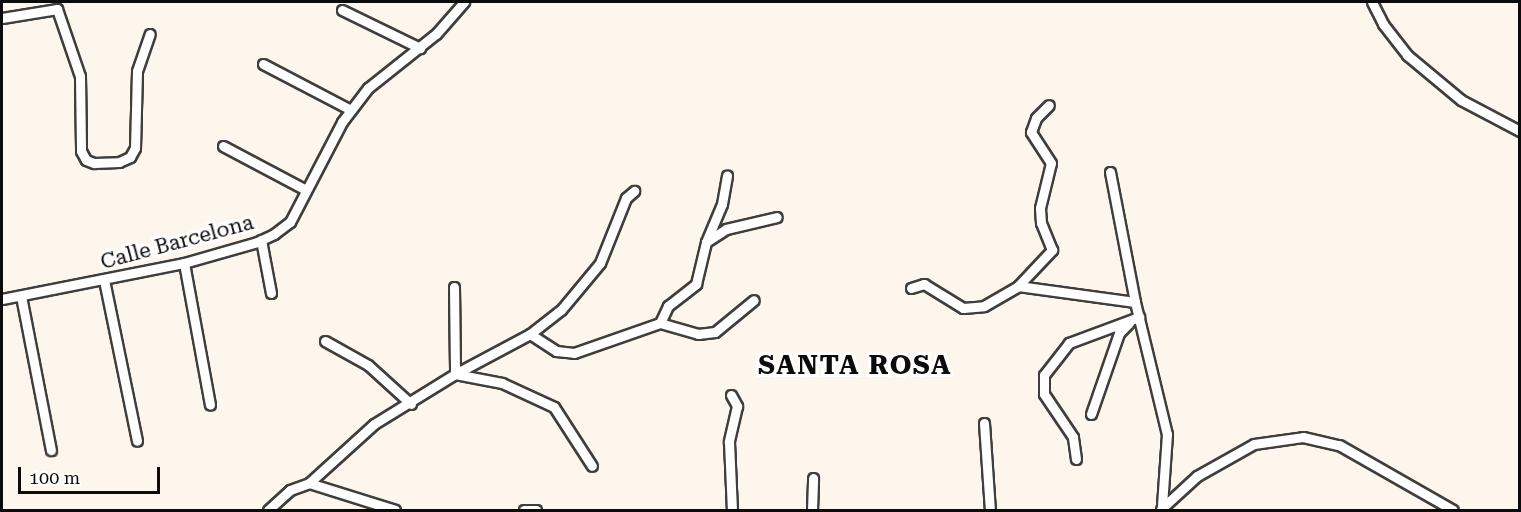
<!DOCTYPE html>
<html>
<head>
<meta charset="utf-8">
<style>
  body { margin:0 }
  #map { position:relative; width:1521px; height:512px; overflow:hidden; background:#fdf6ec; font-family:"Roboto Serif",serif }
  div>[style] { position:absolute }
  .roads { filter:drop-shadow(2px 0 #3e3e3e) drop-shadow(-2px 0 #3e3e3e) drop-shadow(0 2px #3e3e3e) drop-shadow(0 -2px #3e3e3e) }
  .minor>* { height:9px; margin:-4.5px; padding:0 4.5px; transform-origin:4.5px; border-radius:4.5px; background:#fff }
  span { translate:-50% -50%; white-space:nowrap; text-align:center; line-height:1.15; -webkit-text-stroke:6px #fff; paint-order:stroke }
  .street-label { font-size:21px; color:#0b0b0b }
  .district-label { font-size:27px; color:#0b0b0b; font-weight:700; letter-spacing:1.5px }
  .frame { position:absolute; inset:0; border:3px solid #0b0b0b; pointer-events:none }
  .scale { position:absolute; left:18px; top:467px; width:142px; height:27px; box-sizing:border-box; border:3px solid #0b0b0b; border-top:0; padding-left:8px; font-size:18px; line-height:21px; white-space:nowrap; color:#0b0b0b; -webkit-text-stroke:4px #fff; paint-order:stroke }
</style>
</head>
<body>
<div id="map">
  <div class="roads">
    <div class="minor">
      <div style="left:1372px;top:2px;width:25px;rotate:63deg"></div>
      <div style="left:1383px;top:24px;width:39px;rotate:52deg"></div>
      <div style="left:1407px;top:55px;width:70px;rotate:39.8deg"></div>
      <div style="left:1461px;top:100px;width:67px;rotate:27.7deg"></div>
      <div style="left:342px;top:10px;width:87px;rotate:26deg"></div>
      <div style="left:2px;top:18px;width:56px;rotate:-9.3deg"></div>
      <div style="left:57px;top:9px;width:71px;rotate:71.1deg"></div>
      <div style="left:80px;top:76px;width:75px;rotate:89.2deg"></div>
      <div style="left:81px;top:151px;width:10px;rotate:61deg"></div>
      <div style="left:86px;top:160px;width:9px;rotate:21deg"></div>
      <div style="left:94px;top:163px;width:25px;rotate:-2deg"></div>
      <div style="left:119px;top:162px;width:12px;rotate:-24deg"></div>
      <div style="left:130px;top:157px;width:10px;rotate:-61deg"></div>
      <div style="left:135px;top:148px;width:77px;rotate:-88.5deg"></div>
      <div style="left:137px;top:71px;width:39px;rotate:-71deg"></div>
      <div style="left:263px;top:64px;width:99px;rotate:27.6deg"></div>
      <div style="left:223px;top:146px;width:94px;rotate:27.9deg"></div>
      <div style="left:1110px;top:172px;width:132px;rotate:79.1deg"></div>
      <div style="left:1135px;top:302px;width:136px;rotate:76.4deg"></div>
      <div style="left:1167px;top:434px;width:72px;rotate:94deg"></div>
      <div style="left:261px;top:240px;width:54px;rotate:79.3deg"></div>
      <div style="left:706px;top:242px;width:41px;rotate:-67.2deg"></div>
      <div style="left:722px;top:204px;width:29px;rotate:-80deg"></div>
      <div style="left:184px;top:263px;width:144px;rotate:79.6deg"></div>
      <div style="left:104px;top:280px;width:164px;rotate:78.4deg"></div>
      <div style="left:1018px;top:286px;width:118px;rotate:7.8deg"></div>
      <div style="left:454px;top:287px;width:87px;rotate:89.3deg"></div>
      <div style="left:455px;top:374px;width:85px;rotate:-28.1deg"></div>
      <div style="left:530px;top:334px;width:31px;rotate:33deg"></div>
      <div style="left:556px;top:351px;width:18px;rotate:6deg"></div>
      <div style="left:574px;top:353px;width:91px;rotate:-19.2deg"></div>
      <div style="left:660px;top:323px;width:40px;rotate:16deg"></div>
      <div style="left:698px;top:334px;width:17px;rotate:-7deg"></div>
      <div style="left:715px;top:332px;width:50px;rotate:-39.4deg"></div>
      <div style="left:911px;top:288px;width:14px;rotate:-17deg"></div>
      <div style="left:924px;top:284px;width:46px;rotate:31.6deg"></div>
      <div style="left:963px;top:308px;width:21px;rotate:-5deg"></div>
      <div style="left:984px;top:306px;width:39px;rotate:-30deg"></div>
      <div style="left:1018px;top:286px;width:50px;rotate:-46.6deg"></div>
      <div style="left:1052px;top:250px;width:29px;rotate:-112deg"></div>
      <div style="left:1041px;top:223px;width:15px;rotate:-94deg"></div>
      <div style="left:1040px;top:208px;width:46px;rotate:-76.3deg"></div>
      <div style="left:1051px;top:163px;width:37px;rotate:-123deg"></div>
      <div style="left:1031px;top:132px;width:15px;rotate:-70deg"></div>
      <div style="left:1036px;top:118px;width:18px;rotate:-45deg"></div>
      <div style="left:21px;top:296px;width:157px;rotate:79deg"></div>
      <div style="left:2px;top:299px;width:186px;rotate:-11.2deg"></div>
      <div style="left:184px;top:263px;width:76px;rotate:-16deg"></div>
      <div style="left:257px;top:242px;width:19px;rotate:-25deg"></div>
      <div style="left:274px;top:234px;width:20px;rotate:-37deg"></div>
      <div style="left:290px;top:222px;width:113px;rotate:-62.5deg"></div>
      <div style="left:342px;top:122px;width:43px;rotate:-52.6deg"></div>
      <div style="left:368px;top:88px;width:87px;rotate:-38.5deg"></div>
      <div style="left:436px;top:34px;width:43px;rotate:-48.8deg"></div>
      <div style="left:660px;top:323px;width:19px;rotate:-65deg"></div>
      <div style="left:668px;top:306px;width:36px;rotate:-38deg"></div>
      <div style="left:696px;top:284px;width:43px;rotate:-76.6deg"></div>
      <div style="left:706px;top:242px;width:24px;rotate:-33deg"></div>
      <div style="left:726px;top:229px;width:52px;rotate:-13.2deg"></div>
      <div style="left:530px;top:334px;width:39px;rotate:-38deg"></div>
      <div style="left:561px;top:310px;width:61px;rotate:-50.3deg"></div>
      <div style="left:600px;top:263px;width:70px;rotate:-68.2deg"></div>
      <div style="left:626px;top:198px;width:11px;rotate:-41deg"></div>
      <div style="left:325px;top:341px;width:49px;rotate:29.2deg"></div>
      <div style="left:368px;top:365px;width:58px;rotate:42.2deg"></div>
      <div style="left:731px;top:395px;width:13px;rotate:61deg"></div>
      <div style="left:737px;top:406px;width:37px;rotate:103deg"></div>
      <div style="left:729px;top:442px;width:68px;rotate:87.5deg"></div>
      <div style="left:1091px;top:414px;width:86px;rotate:-70.9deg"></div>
      <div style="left:1119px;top:333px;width:14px;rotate:-45deg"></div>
      <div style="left:984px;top:423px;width:87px;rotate:86.1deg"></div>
      <div style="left:1076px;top:459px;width:22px;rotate:-98deg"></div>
      <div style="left:1073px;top:437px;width:52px;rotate:-124deg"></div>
      <div style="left:1044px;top:394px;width:19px;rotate:-90deg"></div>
      <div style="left:1044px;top:375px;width:41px;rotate:-52deg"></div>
      <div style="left:1069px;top:343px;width:75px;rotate:-20.4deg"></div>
      <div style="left:309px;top:483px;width:88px;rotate:-42.2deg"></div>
      <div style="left:374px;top:424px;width:95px;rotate:-31.7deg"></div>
      <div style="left:455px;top:374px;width:48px;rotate:10.8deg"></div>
      <div style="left:502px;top:383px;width:57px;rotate:24.8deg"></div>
      <div style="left:554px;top:407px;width:70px;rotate:57.2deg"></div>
      <div style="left:1161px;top:509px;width:49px;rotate:-42.5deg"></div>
      <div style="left:1197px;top:476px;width:65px;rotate:-29.3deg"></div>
      <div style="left:1254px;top:444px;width:49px;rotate:-8.1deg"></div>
      <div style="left:1303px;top:437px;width:37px;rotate:13deg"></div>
      <div style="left:1339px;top:445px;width:131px;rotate:29.7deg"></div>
      <div style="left:268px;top:510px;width:30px;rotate:-42deg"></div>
      <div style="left:290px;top:490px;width:20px;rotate:-20deg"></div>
      <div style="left:309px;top:483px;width:90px;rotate:17.4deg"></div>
      <div style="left:524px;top:510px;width:12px"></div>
      <div style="left:812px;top:510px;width:32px;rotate:-88deg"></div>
    </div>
  </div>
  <div class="street-label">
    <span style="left:177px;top:242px;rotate:-15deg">Calle Barcelona</span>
  </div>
  <div class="district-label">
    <span style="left:855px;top:366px">SANTA ROSA</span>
  </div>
  <div class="frame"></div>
  <div class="scale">100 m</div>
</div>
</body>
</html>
